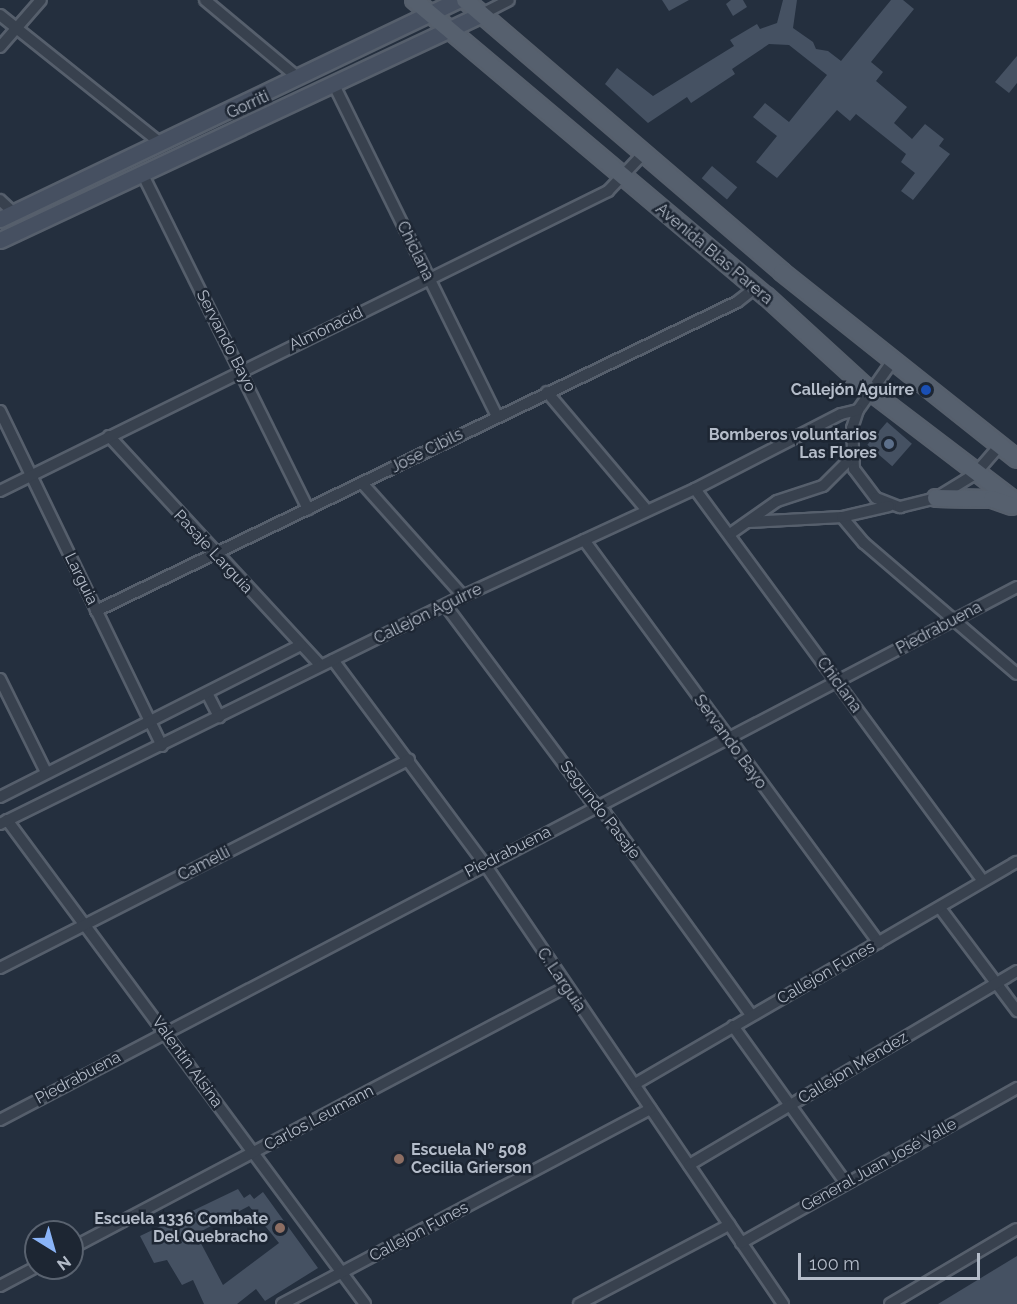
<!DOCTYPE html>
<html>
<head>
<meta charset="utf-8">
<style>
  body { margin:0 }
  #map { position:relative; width:1017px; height:1304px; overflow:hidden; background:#242f3e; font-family:Raleway,sans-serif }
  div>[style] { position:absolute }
  .building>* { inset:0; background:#455162; transform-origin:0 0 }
  .roads { filter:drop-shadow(2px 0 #565f6c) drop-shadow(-2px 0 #565f6c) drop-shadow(0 2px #565f6c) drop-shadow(0 -2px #565f6c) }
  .street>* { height:10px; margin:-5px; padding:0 5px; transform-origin:5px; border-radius:5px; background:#38414e }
  .secondary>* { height:15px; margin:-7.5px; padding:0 7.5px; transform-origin:7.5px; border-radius:7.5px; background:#465061 }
  .primary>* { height:16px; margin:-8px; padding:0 8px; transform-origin:8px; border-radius:8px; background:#56606e }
  .dots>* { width:16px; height:16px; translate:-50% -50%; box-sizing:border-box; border:3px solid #1d2633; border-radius:50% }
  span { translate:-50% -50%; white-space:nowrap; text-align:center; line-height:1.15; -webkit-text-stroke:5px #1d2633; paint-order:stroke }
  .street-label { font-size:16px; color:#b4bcc9 }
  .poi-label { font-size:16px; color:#b4bcc9; font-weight:700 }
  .right { translate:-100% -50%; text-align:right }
  .left { translate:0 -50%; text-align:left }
  .north { position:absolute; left:24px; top:1220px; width:60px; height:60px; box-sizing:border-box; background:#1d2633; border:2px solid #59626f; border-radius:50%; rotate:143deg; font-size:16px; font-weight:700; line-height:24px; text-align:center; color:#b4bcc9 }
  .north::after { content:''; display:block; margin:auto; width:21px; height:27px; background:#8ab4f8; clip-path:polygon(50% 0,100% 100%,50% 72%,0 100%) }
  .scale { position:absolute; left:798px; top:1253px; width:182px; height:27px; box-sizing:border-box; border:3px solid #b4bcc9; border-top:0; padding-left:8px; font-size:18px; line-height:21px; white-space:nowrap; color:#b4bcc9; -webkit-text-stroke:4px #1d2633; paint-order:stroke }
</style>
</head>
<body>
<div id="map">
  <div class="building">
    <div style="clip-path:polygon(662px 0,689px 0,669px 11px)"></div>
    <div style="clip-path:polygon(731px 0,743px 0,747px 7px,733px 16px,726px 4px)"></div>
    <div style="clip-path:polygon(783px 0,797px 0,793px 28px,813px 42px,816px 49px,828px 51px,841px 61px,891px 0,903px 0,914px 9px,871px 62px,883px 72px,876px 81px,907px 107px,894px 123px,912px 139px,925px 124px,944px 139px,939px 146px,950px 154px,913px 200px,901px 191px,915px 173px,901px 162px,906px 154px,856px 114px,850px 121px,837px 110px,777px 178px,756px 162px,777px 136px,753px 117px,765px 103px,789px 122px,827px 75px,789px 45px,769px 44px,732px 69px,735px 74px,691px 103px,687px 97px,648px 123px,605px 84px,617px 68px,653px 96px,734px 46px,730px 40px,757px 24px,760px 29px,777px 23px)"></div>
    <div style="clip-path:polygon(1017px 56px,1017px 83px,1009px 93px,995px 82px)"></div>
    <div style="left:712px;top:166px;width:33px;height:16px;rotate:40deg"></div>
    <div style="left:887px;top:422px;width:33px;height:30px;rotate:41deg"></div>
    <div style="clip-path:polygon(evenodd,238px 1189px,244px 1198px,250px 1194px,254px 1199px,263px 1192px,318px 1268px,265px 1301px,256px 1289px,237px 1304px,204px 1304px,193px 1280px,182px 1285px,167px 1260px,154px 1263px,140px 1236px,238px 1189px,249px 1206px,279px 1243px,223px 1285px,196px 1234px,249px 1206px)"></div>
    <div style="clip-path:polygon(1017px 1256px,1017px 1304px,938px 1304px)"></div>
  </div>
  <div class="roads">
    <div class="street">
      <div style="left:205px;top:0;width:120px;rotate:39.9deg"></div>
      <div style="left:482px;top:14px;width:30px;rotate:-27deg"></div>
      <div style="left:0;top:15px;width:203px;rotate:38.6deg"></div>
      <div style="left:0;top:47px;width:62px;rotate:-48.9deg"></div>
      <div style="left:334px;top:85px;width:369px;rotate:63.8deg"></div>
      <div style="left:142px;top:173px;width:375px;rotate:63.7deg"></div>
      <div style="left:0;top:200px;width:18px;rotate:43deg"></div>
      <div style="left:894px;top:359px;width:62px;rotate:125.2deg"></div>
      <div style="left:858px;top:410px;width:19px;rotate:108deg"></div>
      <div style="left:852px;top:428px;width:41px;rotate:87.2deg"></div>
      <div style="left:854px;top:469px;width:36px;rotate:53deg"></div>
      <div style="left:876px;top:498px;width:26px;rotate:21deg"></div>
      <div style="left:900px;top:507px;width:37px;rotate:-14deg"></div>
      <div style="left:936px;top:498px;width:46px;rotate:-31.6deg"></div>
      <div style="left:975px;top:474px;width:40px;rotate:-49deg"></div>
      <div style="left:547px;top:392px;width:153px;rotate:49.8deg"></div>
      <div style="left:0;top:411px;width:372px;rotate:64.2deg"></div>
      <div style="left:109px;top:436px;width:311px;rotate:47.3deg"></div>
      <div style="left:362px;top:483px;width:152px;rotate:48.2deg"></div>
      <div style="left:695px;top:489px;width:486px;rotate:53.7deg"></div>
      <div style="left:0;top:491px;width:678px;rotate:-26.26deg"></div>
      <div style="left:608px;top:191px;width:51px;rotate:-46.6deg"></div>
      <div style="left:842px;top:517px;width:34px;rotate:50deg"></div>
      <div style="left:864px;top:543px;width:201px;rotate:40.6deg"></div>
      <div style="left:749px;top:522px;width:93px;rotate:-3.1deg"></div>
      <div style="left:842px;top:517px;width:48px;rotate:-13.2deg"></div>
      <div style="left:730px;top:534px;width:57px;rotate:-35.1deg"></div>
      <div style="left:777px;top:501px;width:48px;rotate:-18.1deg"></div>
      <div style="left:823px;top:486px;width:40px;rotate:-45deg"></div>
      <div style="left:584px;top:540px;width:499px;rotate:53.8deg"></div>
      <div style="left:446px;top:606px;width:239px;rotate:53.3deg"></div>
      <div style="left:589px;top:798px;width:22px;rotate:43deg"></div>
      <div style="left:605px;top:813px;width:249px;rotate:54.1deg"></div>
      <div style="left:96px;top:611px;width:712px;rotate:-25.74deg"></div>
      <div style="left:737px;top:302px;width:23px;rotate:-38deg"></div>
      <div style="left:333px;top:660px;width:253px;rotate:53.4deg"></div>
      <div style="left:484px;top:863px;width:533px;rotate:55.86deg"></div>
      <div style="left:0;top:679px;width:104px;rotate:63.7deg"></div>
      <div style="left:208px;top:695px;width:25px;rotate:63deg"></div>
      <div style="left:0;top:797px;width:337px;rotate:-26.8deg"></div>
      <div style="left:7px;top:820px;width:602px;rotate:53.51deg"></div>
      <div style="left:0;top:824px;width:516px;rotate:-26.22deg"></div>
      <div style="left:463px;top:596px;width:255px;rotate:-24.8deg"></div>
      <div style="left:695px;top:489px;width:164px;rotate:-27.2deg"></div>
      <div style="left:841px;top:414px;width:17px;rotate:-13deg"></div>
      <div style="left:940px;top:908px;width:129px;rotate:53.2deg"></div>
      <div style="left:0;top:968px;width:459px;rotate:-27deg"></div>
      <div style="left:733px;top:1026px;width:193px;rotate:54.3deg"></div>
      <div style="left:635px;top:1084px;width:442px;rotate:-30.2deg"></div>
      <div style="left:0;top:1120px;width:1148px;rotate:-27.66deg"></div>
      <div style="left:689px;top:1165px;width:381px;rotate:-30.6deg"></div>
      <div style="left:741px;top:1243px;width:317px;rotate:-29.3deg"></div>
      <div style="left:72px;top:1248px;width:559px;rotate:-27.85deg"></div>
      <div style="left:0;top:1286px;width:41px;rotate:-27.8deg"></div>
      <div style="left:282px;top:1304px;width:417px;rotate:-27.9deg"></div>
      <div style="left:579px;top:1304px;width:170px;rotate:-27.8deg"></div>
      <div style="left:890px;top:1304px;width:147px;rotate:-30.6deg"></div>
    </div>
    <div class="secondary">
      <div style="left:0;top:219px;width:508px;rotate:-25.56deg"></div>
      <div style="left:0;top:240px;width:532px;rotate:-25.12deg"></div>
    </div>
    <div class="primary">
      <div style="left:414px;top:0;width:460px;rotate:40.1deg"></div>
      <div style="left:766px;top:296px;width:141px;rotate:42.4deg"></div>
      <div style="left:870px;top:391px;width:185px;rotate:37.3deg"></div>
      <div style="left:465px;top:0;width:418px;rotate:40.6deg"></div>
      <div style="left:782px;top:272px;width:300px;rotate:38.5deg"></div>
      <div style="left:936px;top:498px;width:56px;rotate:1deg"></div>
      <div style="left:992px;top:499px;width:21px;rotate:19deg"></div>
    </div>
  </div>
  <div class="dots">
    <div style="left:926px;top:390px;background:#1a4fb4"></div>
    <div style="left:889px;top:444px;background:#5c6f8a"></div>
    <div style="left:399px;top:1159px;background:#8d6e63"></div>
    <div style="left:280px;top:1228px;background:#8d6e63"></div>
  </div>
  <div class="street-label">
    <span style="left:248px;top:105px;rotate:-25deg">Gorriti</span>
    <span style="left:415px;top:251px;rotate:64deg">Chiclana</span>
    <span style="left:714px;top:254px;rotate:40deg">Avenida Blas Parera</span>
    <span style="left:326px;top:329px;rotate:-26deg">Almonacid</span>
    <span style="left:226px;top:341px;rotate:63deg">Servando Bayo</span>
    <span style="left:427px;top:451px;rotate:-27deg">Jose Cibils</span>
    <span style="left:213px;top:552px;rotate:47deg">Pasaje Larguia</span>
    <span style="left:81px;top:579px;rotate:64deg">Larguia</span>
    <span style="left:428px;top:614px;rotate:-26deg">Callejon Aguirre</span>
    <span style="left:939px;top:628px;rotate:-28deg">Piedrabuena</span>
    <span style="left:839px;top:685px;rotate:54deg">Chiclana</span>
    <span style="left:730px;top:742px;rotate:54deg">Servando Bayo</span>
    <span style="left:600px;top:810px;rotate:52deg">Segundo Pasaje</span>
    <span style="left:508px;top:852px;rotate:-27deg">Piedrabuena</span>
    <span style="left:204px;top:864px;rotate:-27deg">Camelli</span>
    <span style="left:826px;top:973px;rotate:-30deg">Callejon Funes</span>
    <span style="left:561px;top:980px;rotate:56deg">C. Larguia</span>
    <span style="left:187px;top:1062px;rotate:54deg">Valentín Alsina</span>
    <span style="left:853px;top:1068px;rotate:-31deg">Callejon Mendez</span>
    <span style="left:78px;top:1078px;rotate:-28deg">Piedrabuena</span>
    <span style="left:319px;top:1118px;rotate:-28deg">Carlos Leumann</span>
    <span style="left:879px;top:1165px;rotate:-29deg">General Juan José Valle</span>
    <span style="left:419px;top:1232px;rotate:-28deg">Callejon Funes</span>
  </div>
  <div class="poi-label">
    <span class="right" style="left:914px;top:390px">Callejón Aguirre</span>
    <span class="right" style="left:877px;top:444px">Bomberos voluntarios<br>Las Flores</span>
    <span class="left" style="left:411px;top:1159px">Escuela Nº 508<br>Cecilia Grierson</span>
    <span class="right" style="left:268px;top:1228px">Escuela 1336 Combate<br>Del Quebracho</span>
  </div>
  <div class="north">N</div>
  <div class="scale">100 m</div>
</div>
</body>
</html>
